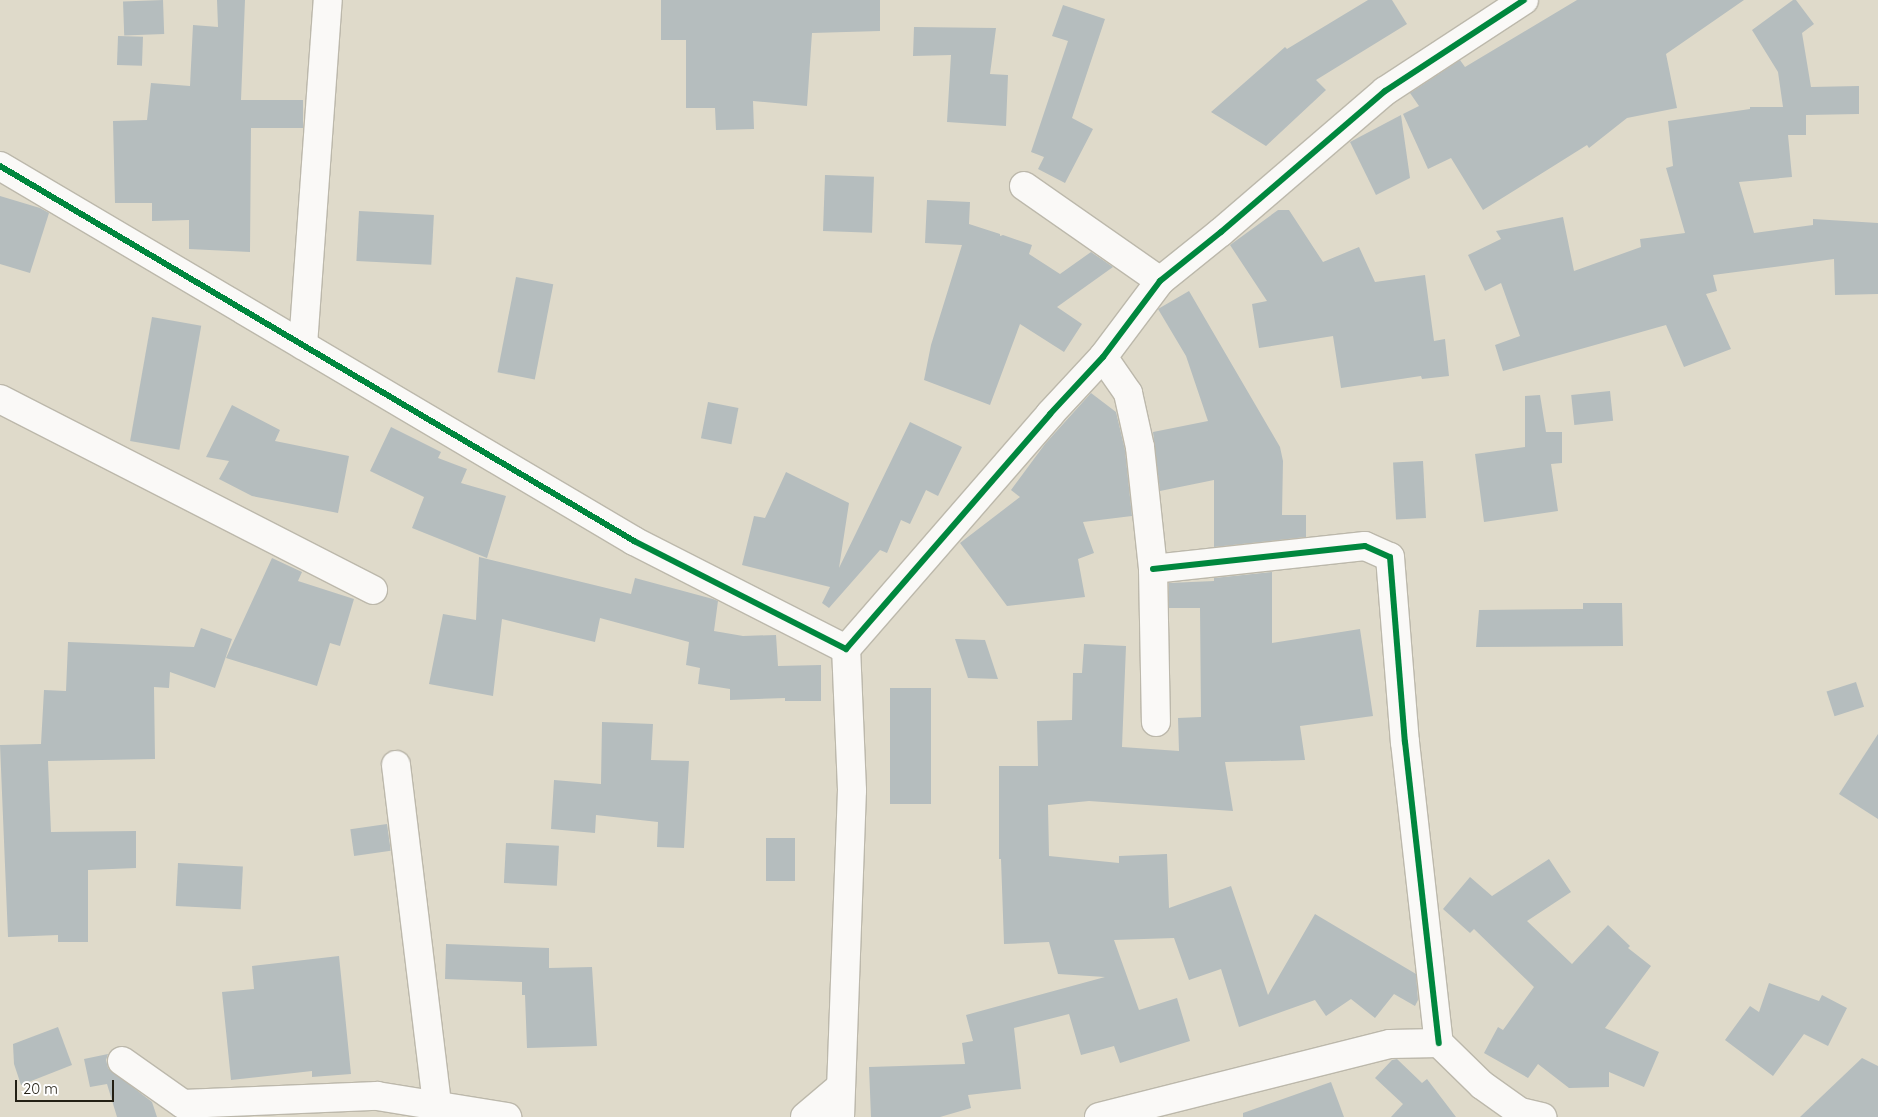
<!DOCTYPE html>
<html>
<head>
<meta charset="utf-8">
<style>
  body { margin:0 }
  #map { position:relative; width:1878px; height:1117px; overflow:hidden; background:#dfdaca; font-family:Quicksand,sans-serif }
  div>[style] { position:absolute }
  .building>* { inset:0; background:#b5bdbe; transform-origin:0 0 }
  .roads { filter:drop-shadow(1px 0 #bcb8ab) drop-shadow(-1px 0 #bcb8ab) drop-shadow(0 1px #bcb8ab) drop-shadow(0 -1px #bcb8ab) }
  .minor>* { height:28px; margin:-14px; padding:0 14px; transform-origin:14px; border-radius:14px; background:#faf9f7 }
  .cycleway>* { height:6px; margin:-3px; padding:0 3px; transform-origin:3px; border-radius:3px; background:#00873e }
  span { translate:-50% -50%; white-space:nowrap; text-align:center; line-height:1.15; -webkit-text-stroke:4.5px #fff; paint-order:stroke }
  .scale { position:absolute; left:15px; top:1080px; width:99px; height:22px; box-sizing:border-box; border:2px solid #231f14; border-top:0; padding-left:6px; font-size:15px; line-height:18px; white-space:nowrap; color:#231f14; -webkit-text-stroke:4px #fff; paint-order:stroke }
</style>
</head>
<body>
<div id="map">
  <div class="building">
    <div style="left:163px;top:0;width:34px;height:40px;rotate:88deg"></div>
    <div style="clip-path:polygon(217px 0,245px 0,241px 100px,303px 100px,303px 128px,251px 128px,250px 252px,189px 249px,189px 220px,152px 221px,152px 203px,115px 203px,113px 121px,147px 120px,151px 83px,190px 86px,193px 25px,218px 27px)"></div>
    <div style="clip-path:polygon(661px 0,880px 0,880px 31px,812px 33px,807px 106px,753px 101px,754px 129px,716px 130px,715px 108px,686px 108px,686px 40px,661px 40px)"></div>
    <div style="clip-path:polygon(1368px 0,1392px 0,1407px 24px,1316px 80px,1326px 90px,1266px 146px,1211px 112px,1285px 47px,1287px 49px)"></div>
    <div style="clip-path:polygon(1577px 0,1744px 0,1666px 54px,1677px 108px,1627px 118px,1589px 148px,1587px 145px,1483px 210px,1451px 158px,1428px 169px,1403px 114px,1419px 106px,1410px 93px,1460px 60px,1465px 67px)"></div>
    <div style="clip-path:polygon(1793px 0,1796px 0,1814px 24px,1802px 33px,1811px 87px,1859px 86px,1859px 114px,1806px 115px,1806px 135px,1788px 135px,1792px 177px,1739px 182px,1754px 233px,1813px 225px,1813px 219px,1878px 223px,1878px 294px,1835px 295px,1834px 259px,1713px 275px,1717px 291px,1706px 294px,1731px 349px,1684px 367px,1666px 325px,1503px 371px,1495px 345px,1520px 336px,1501px 283px,1485px 291px,1468px 255px,1501px 239px,1496px 231px,1563px 217px,1574px 271px,1641px 247px,1640px 239px,1685px 233px,1666px 168px,1673px 166px,1668px 121px,1750px 109px,1750px 107px,1783px 107px,1778px 72px,1752px 30px)"></div>
    <div style="clip-path:polygon(1063px 5px,1105px 19px,1072px 118px,1093px 129px,1065px 183px,1038px 169px,1044px 157px,1031px 152px,1068px 41px,1052px 36px)"></div>
    <div style="clip-path:polygon(914px 27px,996px 28px,990px 74px,1008px 75px,1006px 126px,947px 122px,951px 55px,913px 56px)"></div>
    <div style="left:118px;top:36px;width:25px;height:29px;rotate:2deg"></div>
    <div style="clip-path:polygon(1401px 115px,1410px 178px,1376px 195px,1350px 142px)"></div>
    <div style="left:825px;top:175px;width:49px;height:56px;rotate:2deg"></div>
    <div style="clip-path:polygon(0 196px,40px 208px,49px 213px,30px 273px,0 264px)"></div>
    <div style="clip-path:polygon(927px 200px,970px 202px,969px 224px,1000px 234px,1000px 236px,1003px 235px,1032px 245px,1029px 254px,1060px 274px,1091px 252px,1113px 267px,1057px 307px,1082px 324px,1064px 352px,1020px 324px,990px 405px,924px 380px,931px 345px,962px 245px,925px 243px)"></div>
    <div style="clip-path:polygon(1278px 210px,1289px 210px,1323px 262px,1359px 247px,1375px 282px,1425px 275px,1434px 341px,1445px 339px,1449px 376px,1422px 379px,1421px 376px,1341px 388px,1333px 336px,1259px 348px,1252px 304px,1267px 301px,1230px 245px)"></div>
    <div style="left:359px;top:211px;width:75px;height:50px;rotate:3deg"></div>
    <div style="left:516px;top:277px;width:38px;height:97px;rotate:11deg"></div>
    <div style="clip-path:polygon(1189px 291px,1280px 447px,1283px 461px,1282px 515px,1306px 515px,1306px 537px,1214px 547px,1214px 480px,1160px 491px,1153px 432px,1208px 421px,1186px 356px,1158px 309px)"></div>
    <div style="left:152px;top:317px;width:50px;height:126px;rotate:10deg"></div>
    <div style="left:1610px;top:391px;width:30px;height:39px;rotate:84deg"></div>
    <div style="clip-path:polygon(1091px 393px,1116px 412px,1125px 450px,1132px 516px,1083px 522px,1094px 553px,1078px 559px,1085px 597px,1007px 606px,960px 543px,1020px 497px,1011px 490px,1045px 444px)"></div>
    <div style="clip-path:polygon(1540px 395px,1546px 432px,1562px 432px,1562px 463px,1551px 464px,1558px 511px,1484px 522px,1475px 454px,1525px 447px,1525px 396px)"></div>
    <div style="left:708px;top:402px;width:31px;height:37px;rotate:11deg"></div>
    <div style="clip-path:polygon(232px 405px,280px 430px,275px 441px,349px 456px,338px 513px,252px 496px,219px 479px,229px 461px,206px 457px)"></div>
    <div style="clip-path:polygon(910px 422px,962px 447px,938px 496px,926px 490px,910px 524px,901px 520px,887px 553px,880px 550px,829px 608px,822px 603px,830px 587px,742px 565px,754px 516px,765px 518px,786px 472px,849px 503px,839px 568px)"></div>
    <div style="clip-path:polygon(391px 427px,441px 452px,438px 458px,467px 469px,461px 483px,506px 496px,487px 558px,412px 528px,424px 497px,370px 471px)"></div>
    <div style="left:1423px;top:461px;width:57px;height:30px;rotate:87deg"></div>
    <div style="clip-path:polygon(479px 557px,631px 594px,635px 578px,713px 599px,718px 601px,714px 631px,743px 636px,776px 635px,778px 666px,821px 665px,821px 701px,785px 701px,785px 698px,730px 700px,730px 689px,698px 684px,700px 668px,686px 665px,689px 642px,600px 618px,595px 642px,502px 619px,493px 696px,429px 684px,443px 614px,476px 620px)"></div>
    <div style="clip-path:polygon(272px 558px,302px 572px,298px 581px,354px 599px,340px 646px,330px 643px,317px 686px,226px 658px)"></div>
    <div style="clip-path:polygon(1272px 572px,1272px 643px,1360px 629px,1373px 716px,1300px 726px,1305px 760px,1225px 762px,1233px 811px,1089px 801px,1048px 805px,1049px 856px,1119px 863px,1119px 856px,1167px 854px,1169px 908px,1231px 886px,1268px 995px,1315px 914px,1416px 974px,1418px 1000px,1415px 1006px,1394px 994px,1375px 1018px,1351px 999px,1326px 1016px,1315px 1000px,1239px 1027px,1221px 969px,1189px 980px,1174px 938px,1114px 940px,1139px 1010px,1177px 998px,1190px 1041px,1120px 1063px,1114px 1046px,1081px 1055px,1069px 1014px,1014px 1028px,1021px 1089px,968px 1095px,971px 1108px,940px 1117px,871px 1117px,869px 1067px,965px 1064px,962px 1043px,973px 1041px,966px 1015px,1105px 977px,1058px 974px,1049px 942px,1004px 944px,1001px 859px,999px 859px,999px 766px,1038px 766px,1037px 721px,1072px 720px,1073px 673px,1082px 673px,1084px 644px,1126px 646px,1122px 747px,1179px 751px,1178px 718px,1201px 717px,1200px 608px,1169px 608px,1169px 583px,1214px 581px,1214px 578px)"></div>
    <div style="clip-path:polygon(1583px 603px,1622px 603px,1623px 646px,1476px 647px,1479px 610px,1583px 609px)"></div>
    <div style="clip-path:polygon(201px 628px,232px 639px,215px 688px,170px 672px,169px 688px,154px 687px,155px 759px,48px 761px,51px 832px,136px 831px,136px 868px,88px 870px,88px 942px,58px 942px,58px 935px,8px 937px,0 745px,41px 744px,44px 690px,66px 691px,68px 642px,194px 647px)"></div>
    <div style="clip-path:polygon(955px 639px,985px 640px,998px 679px,968px 678px)"></div>
    <div style="left:1856px;top:682px;width:26px;height:31px;rotate:72deg"></div>
    <div style="left:931px;top:688px;width:116px;height:41px;rotate:90deg"></div>
    <div style="clip-path:polygon(602px 722px,653px 724px,651px 760px,689px 761px,684px 848px,657px 847px,658px 822px,596px 815px,595px 833px,551px 829px,554px 780px,601px 784px)"></div>
    <div style="clip-path:polygon(1878px 734px,1878px 819px,1839px 794px)"></div>
    <div style="left:387px;top:824px;width:27px;height:37px;rotate:82deg"></div>
    <div style="left:766px;top:838px;width:29px;height:43px"></div>
    <div style="left:506px;top:843px;width:53px;height:40px;rotate:3deg"></div>
    <div style="clip-path:polygon(1549px 859px,1571px 892px,1527px 921px,1572px 964px,1608px 925px,1630px 946px,1628px 948px,1651px 966px,1605px 1028px,1659px 1052px,1644px 1087px,1609px 1072px,1609px 1087px,1569px 1088px,1538px 1064px,1528px 1078px,1484px 1053px,1498px 1027px,1503px 1030px,1534px 987px,1474px 929px,1470px 933px,1443px 909px,1470px 877px,1492px 896px)"></div>
    <div style="left:178px;top:863px;width:65px;height:43px;rotate:3deg"></div>
    <div style="clip-path:polygon(446px 944px,549px 948px,549px 968px,592px 967px,597px 1046px,527px 1048px,525px 995px,522px 995px,522px 982px,445px 979px)"></div>
    <div style="clip-path:polygon(339px 956px,351px 1074px,312px 1077px,312px 1071px,231px 1080px,222px 992px,254px 989px,252px 966px)"></div>
    <div style="clip-path:polygon(1769px 983px,1819px 1001px,1822px 995px,1847px 1008px,1828px 1046px,1804px 1034px,1773px 1076px,1725px 1040px,1750px 1006px,1759px 1012px)"></div>
    <div style="clip-path:polygon(58px 1027px,72px 1065px,21px 1085px,14px 1064px,13px 1044px)"></div>
    <div style="clip-path:polygon(108px 1054px,106px 1060px,108px 1068px,152px 1102px,157px 1117px,117px 1117px,107px 1084px,90px 1087px,84px 1059px)"></div>
    <div style="clip-path:polygon(1862px 1058px,1878px 1066px,1878px 1117px,1800px 1117px)"></div>
    <div style="clip-path:polygon(1397px 1059px,1422px 1083px,1427px 1079px,1456px 1117px,1391px 1117px,1403px 1104px,1375px 1078px,1392px 1060px)"></div>
    <div style="clip-path:polygon(1331px 1082px,1344px 1117px,1243px 1117px,1243px 1113px)"></div>
  </div>
  <div class="roads">
    <div class="minor">
      <div style="left:0;top:166px;width:737px;rotate:30.6deg"></div>
      <div style="left:634px;top:541px;width:238px;rotate:27deg"></div>
      <div style="left:846px;top:649px;width:311px;rotate:-49deg"></div>
      <div style="left:1050px;top:414px;width:78px;rotate:-47.1deg"></div>
      <div style="left:1103px;top:357px;width:95px;rotate:-53.1deg"></div>
      <div style="left:1160px;top:281px;width:78px;rotate:-38.8deg"></div>
      <div style="left:1221px;top:232px;width:216px;rotate:-40.7deg"></div>
      <div style="left:1385px;top:91px;width:166px;rotate:-33.2deg"></div>
      <div style="left:1024px;top:186px;width:166px;rotate:34.9deg"></div>
      <div style="left:303px;top:345px;width:346px;rotate:-85.9deg"></div>
      <div style="left:1103px;top:357px;width:44px;rotate:55.2deg"></div>
      <div style="left:1128px;top:393px;width:55px;rotate:77.5deg"></div>
      <div style="left:1140px;top:447px;width:123px;rotate:83.9deg"></div>
      <div style="left:1153px;top:569px;width:153px;rotate:88.9deg"></div>
      <div style="left:0;top:399px;width:419px;rotate:27.1deg"></div>
      <div style="left:1153px;top:569px;width:213px;rotate:-6.2deg"></div>
      <div style="left:1365px;top:546px;width:27px;rotate:24deg"></div>
      <div style="left:1390px;top:557px;width:186px;rotate:85.4deg"></div>
      <div style="left:1405px;top:742px;width:303px;rotate:83.6deg"></div>
      <div style="left:396px;top:765px;width:342px;rotate:83.1deg"></div>
      <div style="left:122px;top:1061px;width:75px;rotate:35.2deg"></div>
      <div style="left:183px;top:1104px;width:194px;rotate:-2.4deg"></div>
      <div style="left:377px;top:1096px;width:132px;rotate:9.2deg"></div>
      <div style="left:805px;top:1117px;width:45px;rotate:-40.5deg"></div>
      <div style="left:840px;top:1117px;width:327px;rotate:-87.9deg"></div>
      <div style="left:852px;top:790px;width:141px;rotate:-92.4deg"></div>
      <div style="left:1099px;top:1117px;width:300px;rotate:-14.1deg"></div>
      <div style="left:1390px;top:1044px;width:49px;rotate:-1.2deg"></div>
      <div style="left:1439px;top:1043px;width:60px;rotate:44.3deg"></div>
      <div style="left:1482px;top:1085px;width:47px;rotate:35.4deg"></div>
      <div style="left:1520px;top:1112px;width:23px;rotate:13deg"></div>
    </div>
  </div>
  <div class="cycleway">
    <div style="left:0;top:166px;width:737px;rotate:30.6deg"></div>
    <div style="left:634px;top:541px;width:238px;rotate:27deg"></div>
    <div style="left:846px;top:649px;width:311px;rotate:-49deg"></div>
    <div style="left:1050px;top:414px;width:78px;rotate:-47.1deg"></div>
    <div style="left:1103px;top:357px;width:95px;rotate:-53.1deg"></div>
    <div style="left:1160px;top:281px;width:78px;rotate:-38.8deg"></div>
    <div style="left:1221px;top:232px;width:216px;rotate:-40.7deg"></div>
    <div style="left:1385px;top:91px;width:166px;rotate:-33.2deg"></div>
    <div style="left:1153px;top:569px;width:213px;rotate:-6.2deg"></div>
    <div style="left:1365px;top:546px;width:27px;rotate:24deg"></div>
    <div style="left:1390px;top:557px;width:186px;rotate:85.4deg"></div>
    <div style="left:1405px;top:742px;width:303px;rotate:83.6deg"></div>
  </div>
  <div class="scale">20 m</div>
</div>
</body>
</html>
